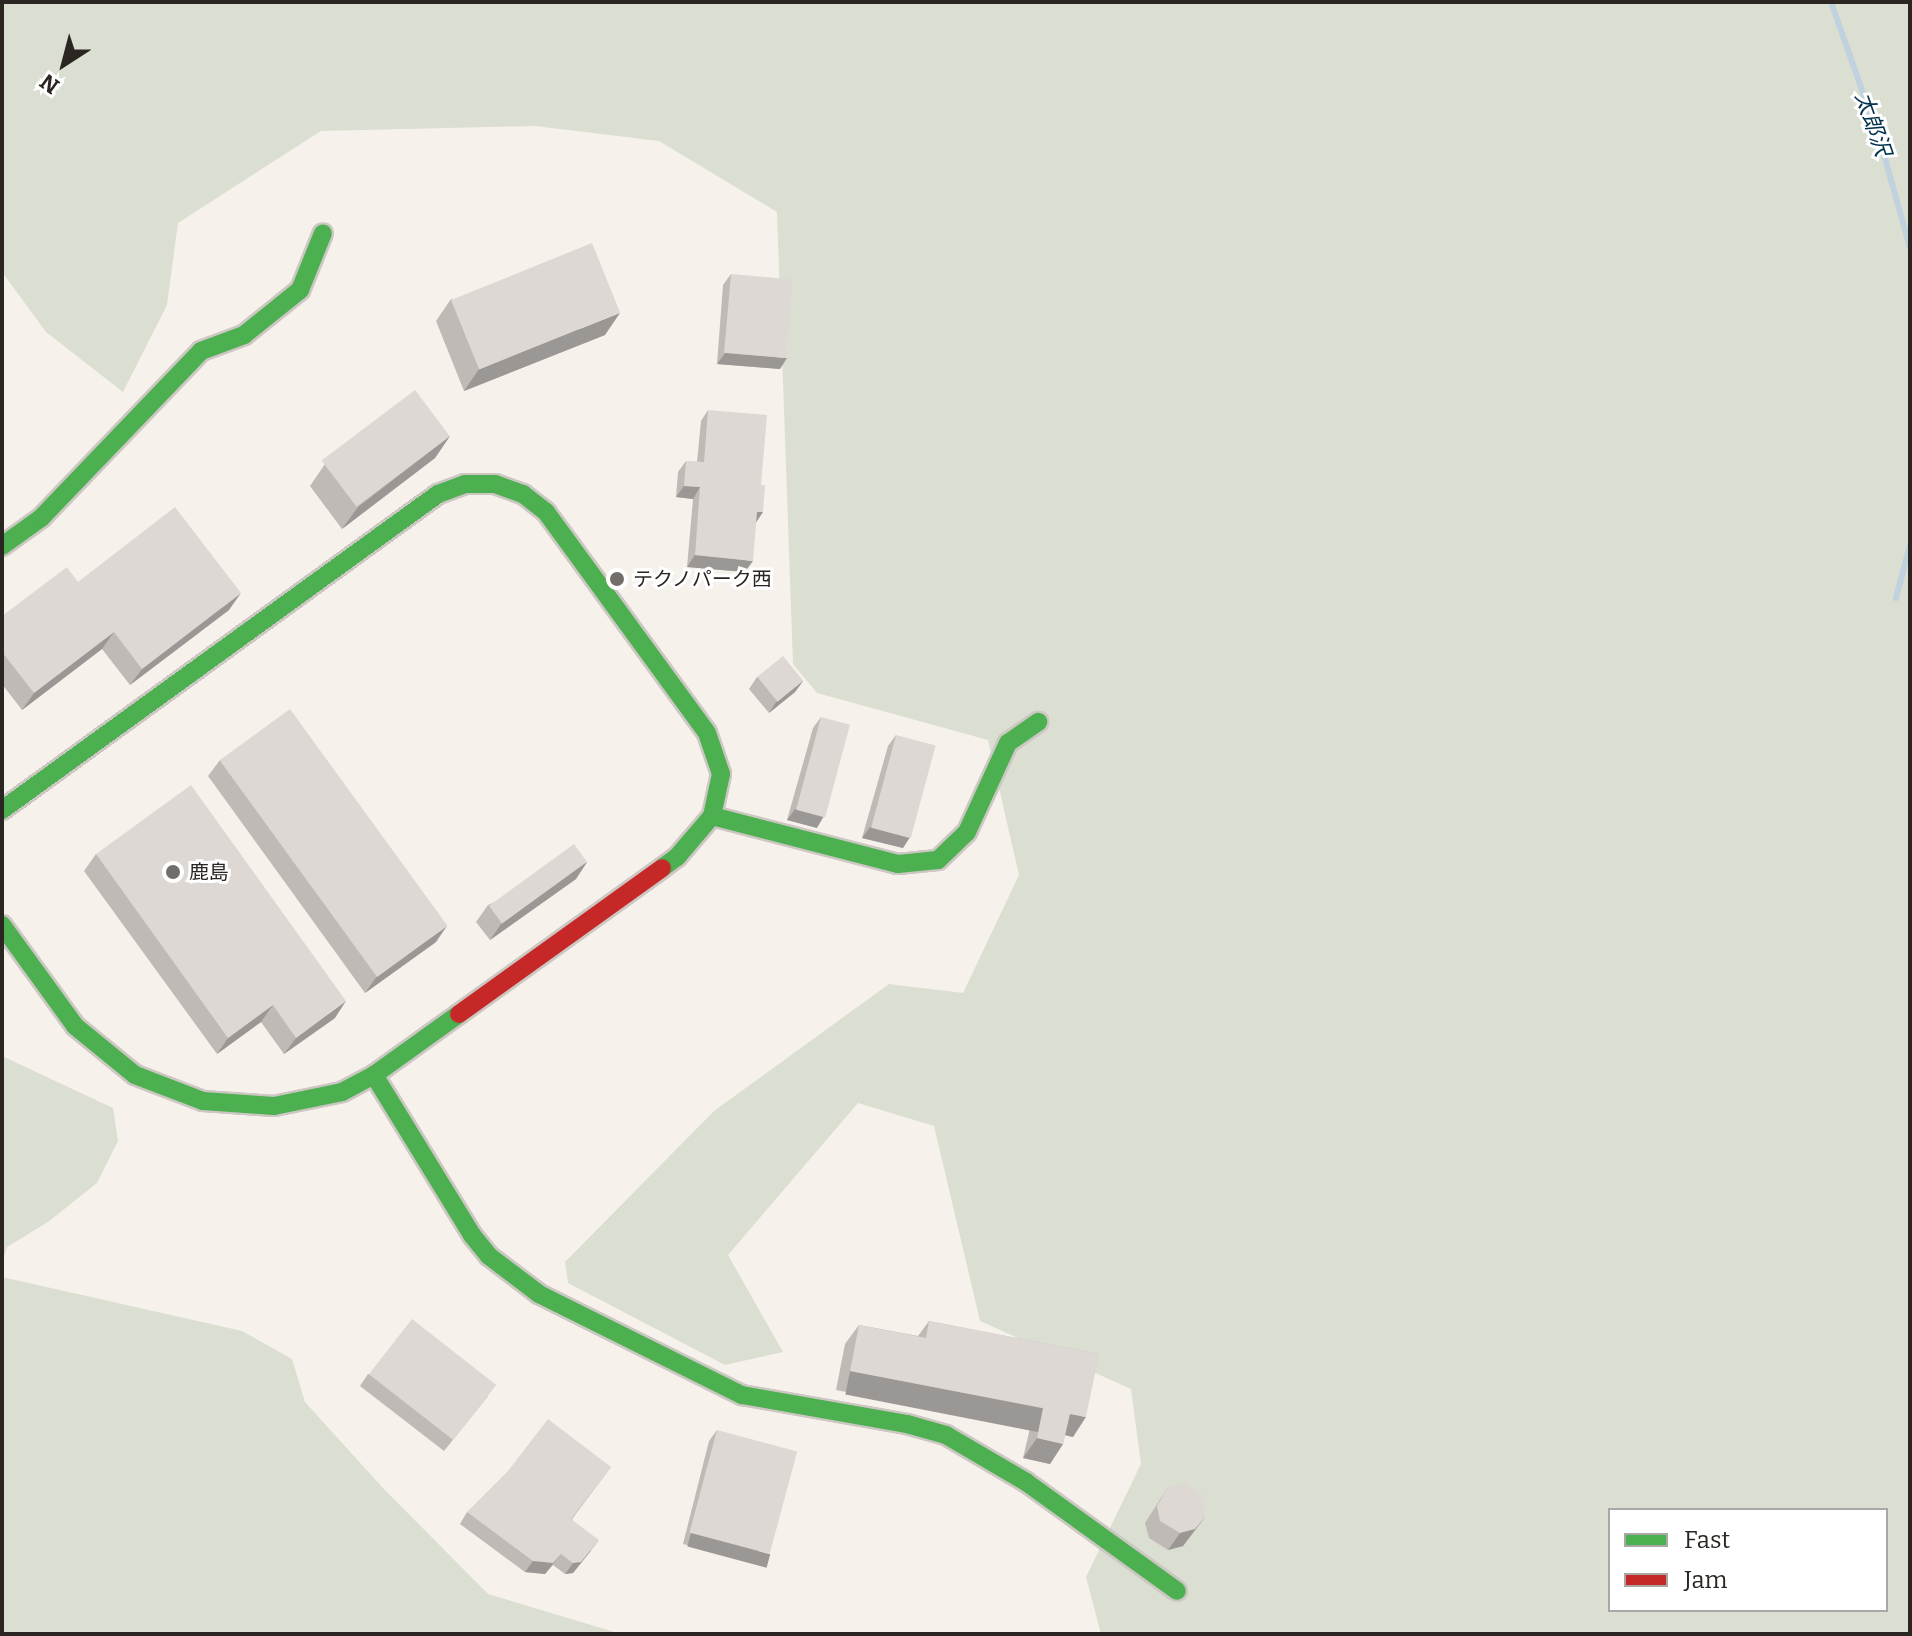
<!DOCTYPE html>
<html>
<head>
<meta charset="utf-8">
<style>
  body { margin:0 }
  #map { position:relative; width:1912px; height:1636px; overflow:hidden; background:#f7f1eb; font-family:Bitter,"Noto Sans JP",serif }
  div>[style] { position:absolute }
  .green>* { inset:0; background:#dadfd2 }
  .stream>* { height:6px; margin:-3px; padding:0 3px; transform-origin:3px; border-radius:3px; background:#c0d2dd }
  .roads { filter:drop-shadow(2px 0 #ccc7c2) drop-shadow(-2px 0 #ccc7c2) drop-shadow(0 2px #ccc7c2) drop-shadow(0 -2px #ccc7c2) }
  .fast>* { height:18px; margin:-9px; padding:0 9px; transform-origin:9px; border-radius:9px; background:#4caf50 }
  .jam>* { height:18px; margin:-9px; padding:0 9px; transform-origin:9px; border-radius:9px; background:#c62828 }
  .wall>* { inset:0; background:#bfbab6 }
  .shaded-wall>* { inset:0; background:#9b9794; transform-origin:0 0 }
  .building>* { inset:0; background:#ded8d4; transform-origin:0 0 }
  .dots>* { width:22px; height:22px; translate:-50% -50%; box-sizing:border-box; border:4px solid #fff; border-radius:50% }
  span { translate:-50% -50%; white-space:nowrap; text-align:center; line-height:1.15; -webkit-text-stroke:6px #fff; paint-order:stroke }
  .poi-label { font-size:20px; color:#2b2622 }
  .left { translate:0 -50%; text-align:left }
  .water-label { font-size:22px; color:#00324e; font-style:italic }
  .frame { position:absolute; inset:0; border:4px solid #2b2622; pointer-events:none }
  .legend { position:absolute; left:1608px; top:1508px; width:280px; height:104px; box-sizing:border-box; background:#fff; border:2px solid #aaa8a7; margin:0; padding:10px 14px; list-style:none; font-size:24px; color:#2b2622 }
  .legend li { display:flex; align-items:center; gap:16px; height:40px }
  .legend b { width:40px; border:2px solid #aaa8a7 }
  .north { position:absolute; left:24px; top:24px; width:80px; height:80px; -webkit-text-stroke:6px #fff; paint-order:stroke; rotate:216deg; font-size:22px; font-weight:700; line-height:32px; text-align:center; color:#2b2622 }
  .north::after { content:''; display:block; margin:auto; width:28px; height:36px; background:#2b2622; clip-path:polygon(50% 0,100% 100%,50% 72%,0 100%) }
</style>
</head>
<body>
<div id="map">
  <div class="green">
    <div style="clip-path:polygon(evenodd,2px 2px,1910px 2px,1910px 1634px,1101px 1634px,1086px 1577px,1141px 1464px,1131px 1389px,980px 1321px,934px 1126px,858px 1103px,728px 1255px,783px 1352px,725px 1365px,568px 1283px,565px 1262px,714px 1111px,889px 984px,963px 993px,1019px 875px,988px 740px,817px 693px,793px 664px,777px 212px,659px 141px,535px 126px,321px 131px,178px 223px,167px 305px,123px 392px,46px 332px,2px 272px,2px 2px,1610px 1510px,1886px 1510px,1886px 1610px,1610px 1610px,1610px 1510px)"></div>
    <div style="clip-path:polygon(2px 1056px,113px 1108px,118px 1141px,97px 1183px,48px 1222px,7px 1247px,2px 1262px)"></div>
    <div style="clip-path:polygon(2px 1277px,242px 1331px,292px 1359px,305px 1402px,382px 1487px,488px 1594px,621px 1634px,2px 1634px)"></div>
  </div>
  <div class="stream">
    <div style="left:1831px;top:2px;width:151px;rotate:70.6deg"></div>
    <div style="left:1881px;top:144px;width:108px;rotate:74.4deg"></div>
    <div style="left:1896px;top:598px;width:55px;rotate:-75.2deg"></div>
  </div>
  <div class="roads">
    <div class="fast">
      <div style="left:2px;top:546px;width:48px;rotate:-35.7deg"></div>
      <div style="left:41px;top:518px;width:231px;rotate:-46.2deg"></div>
      <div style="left:201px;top:351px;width:46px;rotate:-20.4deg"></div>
      <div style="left:244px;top:335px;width:72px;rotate:-38.8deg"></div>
      <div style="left:300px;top:290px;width:61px;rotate:-68deg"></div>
      <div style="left:2px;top:810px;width:538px;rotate:-35.93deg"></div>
      <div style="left:438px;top:494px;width:29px;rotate:-20deg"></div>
      <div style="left:465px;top:484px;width:30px"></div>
      <div style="left:495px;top:484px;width:30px;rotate:20deg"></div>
      <div style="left:523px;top:494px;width:29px;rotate:38deg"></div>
      <div style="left:546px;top:512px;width:273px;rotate:53.9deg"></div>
      <div style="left:707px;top:733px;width:43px;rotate:71.1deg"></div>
      <div style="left:721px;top:774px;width:43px;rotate:102.1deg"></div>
      <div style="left:712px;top:816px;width:54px;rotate:130.5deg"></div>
      <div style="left:677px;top:857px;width:19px;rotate:144deg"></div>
      <div style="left:712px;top:816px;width:192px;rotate:14.5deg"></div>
      <div style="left:898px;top:864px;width:40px;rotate:-5.7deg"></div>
      <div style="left:938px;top:860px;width:40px;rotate:-44deg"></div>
      <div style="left:967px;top:832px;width:98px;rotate:-65.3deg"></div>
      <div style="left:1008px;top:743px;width:37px;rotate:-35deg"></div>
      <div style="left:2px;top:925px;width:125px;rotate:54.1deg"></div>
      <div style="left:75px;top:1026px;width:77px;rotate:39.2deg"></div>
      <div style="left:135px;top:1075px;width:73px;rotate:20.9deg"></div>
      <div style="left:203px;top:1101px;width:71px;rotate:4deg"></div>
      <div style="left:274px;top:1106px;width:69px;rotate:-11.6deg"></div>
      <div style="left:342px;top:1092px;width:36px;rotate:-28deg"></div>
      <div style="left:374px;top:1075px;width:105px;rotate:-35.7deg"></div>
      <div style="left:374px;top:1075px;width:188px;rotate:58.5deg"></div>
      <div style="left:472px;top:1235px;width:27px;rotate:51deg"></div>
      <div style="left:489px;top:1256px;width:63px;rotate:37.2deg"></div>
      <div style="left:539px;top:1294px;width:227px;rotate:26.5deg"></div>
      <div style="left:742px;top:1395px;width:168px;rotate:10deg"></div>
      <div style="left:907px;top:1424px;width:41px;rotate:15.8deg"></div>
      <div style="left:946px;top:1435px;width:93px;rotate:30.4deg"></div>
      <div style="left:1026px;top:1482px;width:186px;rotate:35.8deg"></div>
    </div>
    <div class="jam">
      <div style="left:459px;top:1014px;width:250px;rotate:-35.7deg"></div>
    </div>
  </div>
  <div class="wall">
    <div style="clip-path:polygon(731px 274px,780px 369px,717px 364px,723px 285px)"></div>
    <div style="clip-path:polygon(451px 299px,605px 335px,464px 391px,436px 321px)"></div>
    <div style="clip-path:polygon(708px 410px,761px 485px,763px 512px,756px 522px,745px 572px,687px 567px,693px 499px,676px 497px,678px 472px,686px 461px,697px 462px,701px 421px)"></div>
    <div style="clip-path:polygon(450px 436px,435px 458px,342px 529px,310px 486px,325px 464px)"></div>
    <div style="clip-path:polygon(78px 582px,229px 610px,130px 685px,102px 649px,22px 710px,2px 684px,2px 616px)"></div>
    <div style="clip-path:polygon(757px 677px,803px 681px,795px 692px,769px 713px,749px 689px)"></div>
    <div style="clip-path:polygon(821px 717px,817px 828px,787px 820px,813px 728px)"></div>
    <div style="clip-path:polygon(896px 735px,910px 837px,903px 848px,862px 838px,888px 746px)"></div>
    <div style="clip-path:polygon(220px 760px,436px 942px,365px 993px,208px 776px)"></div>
    <div style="clip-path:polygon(96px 854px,335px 1018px,284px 1054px,261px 1022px,217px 1054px,84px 871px)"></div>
    <div style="clip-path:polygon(587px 862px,576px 879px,490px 940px,476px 922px,488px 905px)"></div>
    <div style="clip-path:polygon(929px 1321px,1099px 1354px,1073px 1437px,1065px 1435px,1063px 1444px,1050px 1464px,1023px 1458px,1030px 1428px,836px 1390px,845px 1344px,859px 1325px,918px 1336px)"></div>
    <div style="clip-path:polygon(368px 1374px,488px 1396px,444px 1451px,360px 1386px)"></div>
    <div style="clip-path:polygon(717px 1430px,763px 1565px,683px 1544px,709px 1441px)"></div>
    <div style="clip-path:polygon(611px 1467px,572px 1519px,591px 1551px,573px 1573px,565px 1574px,553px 1565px,545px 1574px,525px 1572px,460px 1524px,467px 1512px)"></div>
    <div style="clip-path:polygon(1168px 1487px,1205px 1517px,1183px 1546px,1168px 1550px,1149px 1538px,1145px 1523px)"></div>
  </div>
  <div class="shaded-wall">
    <div style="clip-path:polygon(620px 313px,605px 335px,464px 391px,479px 369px)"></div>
    <div style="clip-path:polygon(725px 353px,787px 358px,780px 369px,717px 364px)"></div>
    <div style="clip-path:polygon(450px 436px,435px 458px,342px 529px,358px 507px)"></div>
    <div style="clip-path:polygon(684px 486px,700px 487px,693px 499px,676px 497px)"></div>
    <div style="clip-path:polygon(757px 512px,763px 512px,755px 524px)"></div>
    <div style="clip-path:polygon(695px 555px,753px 561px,745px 572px,687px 567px)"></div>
    <div style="clip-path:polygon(241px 593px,229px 610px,130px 685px,142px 669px)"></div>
    <div style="clip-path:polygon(114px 632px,102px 649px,22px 710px,34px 693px)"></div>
    <div style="clip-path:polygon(803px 681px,795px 692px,769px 713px,776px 702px)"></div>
    <div style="clip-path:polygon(795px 809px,824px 816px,817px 828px,787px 820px)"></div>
    <div style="clip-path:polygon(870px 827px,910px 837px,903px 848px,862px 838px)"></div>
    <div style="clip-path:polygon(587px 862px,576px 879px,490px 940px,501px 924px)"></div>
    <div style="clip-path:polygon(447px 926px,436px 942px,365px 993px,377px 976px)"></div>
    <div style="clip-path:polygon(346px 1001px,335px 1018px,284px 1054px,296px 1038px)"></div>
    <div style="clip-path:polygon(273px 1005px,261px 1022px,217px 1054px,228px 1038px)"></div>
    <div style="left:850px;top:1371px;width:197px;height:24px;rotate:11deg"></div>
    <div style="clip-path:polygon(1070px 1414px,1086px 1417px,1073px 1437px,1056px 1433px)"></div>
    <div style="clip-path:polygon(1037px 1438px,1063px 1444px,1050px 1464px,1023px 1458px)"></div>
    <div style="clip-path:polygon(1205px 1517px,1183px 1546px,1168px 1550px,1180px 1533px)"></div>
    <div style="left:691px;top:1533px;width:82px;height:14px;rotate:15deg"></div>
    <div style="clip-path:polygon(599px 1540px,573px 1573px,565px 1574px,573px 1563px)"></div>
    <div style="clip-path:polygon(561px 1554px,545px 1574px,525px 1572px,533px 1561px)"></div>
  </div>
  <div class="building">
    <div style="left:592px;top:243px;width:75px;height:152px;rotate:68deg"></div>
    <div style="left:731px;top:274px;width:62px;height:79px;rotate:5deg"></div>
    <div style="left:415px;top:390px;width:58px;height:117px;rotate:53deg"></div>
    <div style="clip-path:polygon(708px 410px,767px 415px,761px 485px,765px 485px,763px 512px,757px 512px,753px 561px,695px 555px,700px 487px,684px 486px,686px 461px,704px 462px)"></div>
    <div style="clip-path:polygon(175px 507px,241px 593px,142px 669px,114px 632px,34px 693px,2px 652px,2px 616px,67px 567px,78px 582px)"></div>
    <div style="left:783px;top:656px;width:32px;height:33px;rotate:51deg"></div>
    <div style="left:290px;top:709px;width:268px;height:87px;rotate:54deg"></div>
    <div style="left:821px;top:717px;width:30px;height:96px;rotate:15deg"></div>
    <div style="left:896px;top:735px;width:41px;height:96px;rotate:15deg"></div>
    <div style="clip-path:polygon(191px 785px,346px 1001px,296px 1038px,273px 1005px,228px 1038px,96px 854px)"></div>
    <div style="left:574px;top:844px;width:22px;height:105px;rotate:54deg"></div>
    <div style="left:412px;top:1319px;width:107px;height:70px;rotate:38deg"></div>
    <div style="clip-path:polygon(929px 1321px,1099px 1354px,1086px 1417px,1070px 1414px,1063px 1444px,1037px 1438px,1043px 1408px,850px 1371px,859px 1325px,926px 1338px)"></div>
    <div style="clip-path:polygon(548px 1419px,611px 1467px,571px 1519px,599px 1540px,581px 1562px,573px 1563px,561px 1554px,553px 1563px,533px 1561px,467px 1512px,508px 1471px)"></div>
    <div style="left:717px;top:1430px;width:83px;height:106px;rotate:15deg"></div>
    <div style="clip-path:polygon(1184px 1483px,1203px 1495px,1205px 1517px,1195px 1529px,1180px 1533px,1160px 1521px,1157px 1506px,1168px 1487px)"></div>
  </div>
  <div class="dots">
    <div style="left:617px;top:579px;background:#726d68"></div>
    <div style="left:173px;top:872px;background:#726d68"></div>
  </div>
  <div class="poi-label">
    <span class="left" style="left:633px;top:579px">テクノパーク西</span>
    <span class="left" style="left:189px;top:872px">鹿島</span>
  </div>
  <div class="water-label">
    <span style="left:1873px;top:124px;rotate:71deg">太郎沢</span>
  </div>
  <div class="frame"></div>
  <ul class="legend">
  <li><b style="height:10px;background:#4caf50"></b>Fast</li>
  <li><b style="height:10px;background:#c62828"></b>Jam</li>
  </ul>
  <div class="north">N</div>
</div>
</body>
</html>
